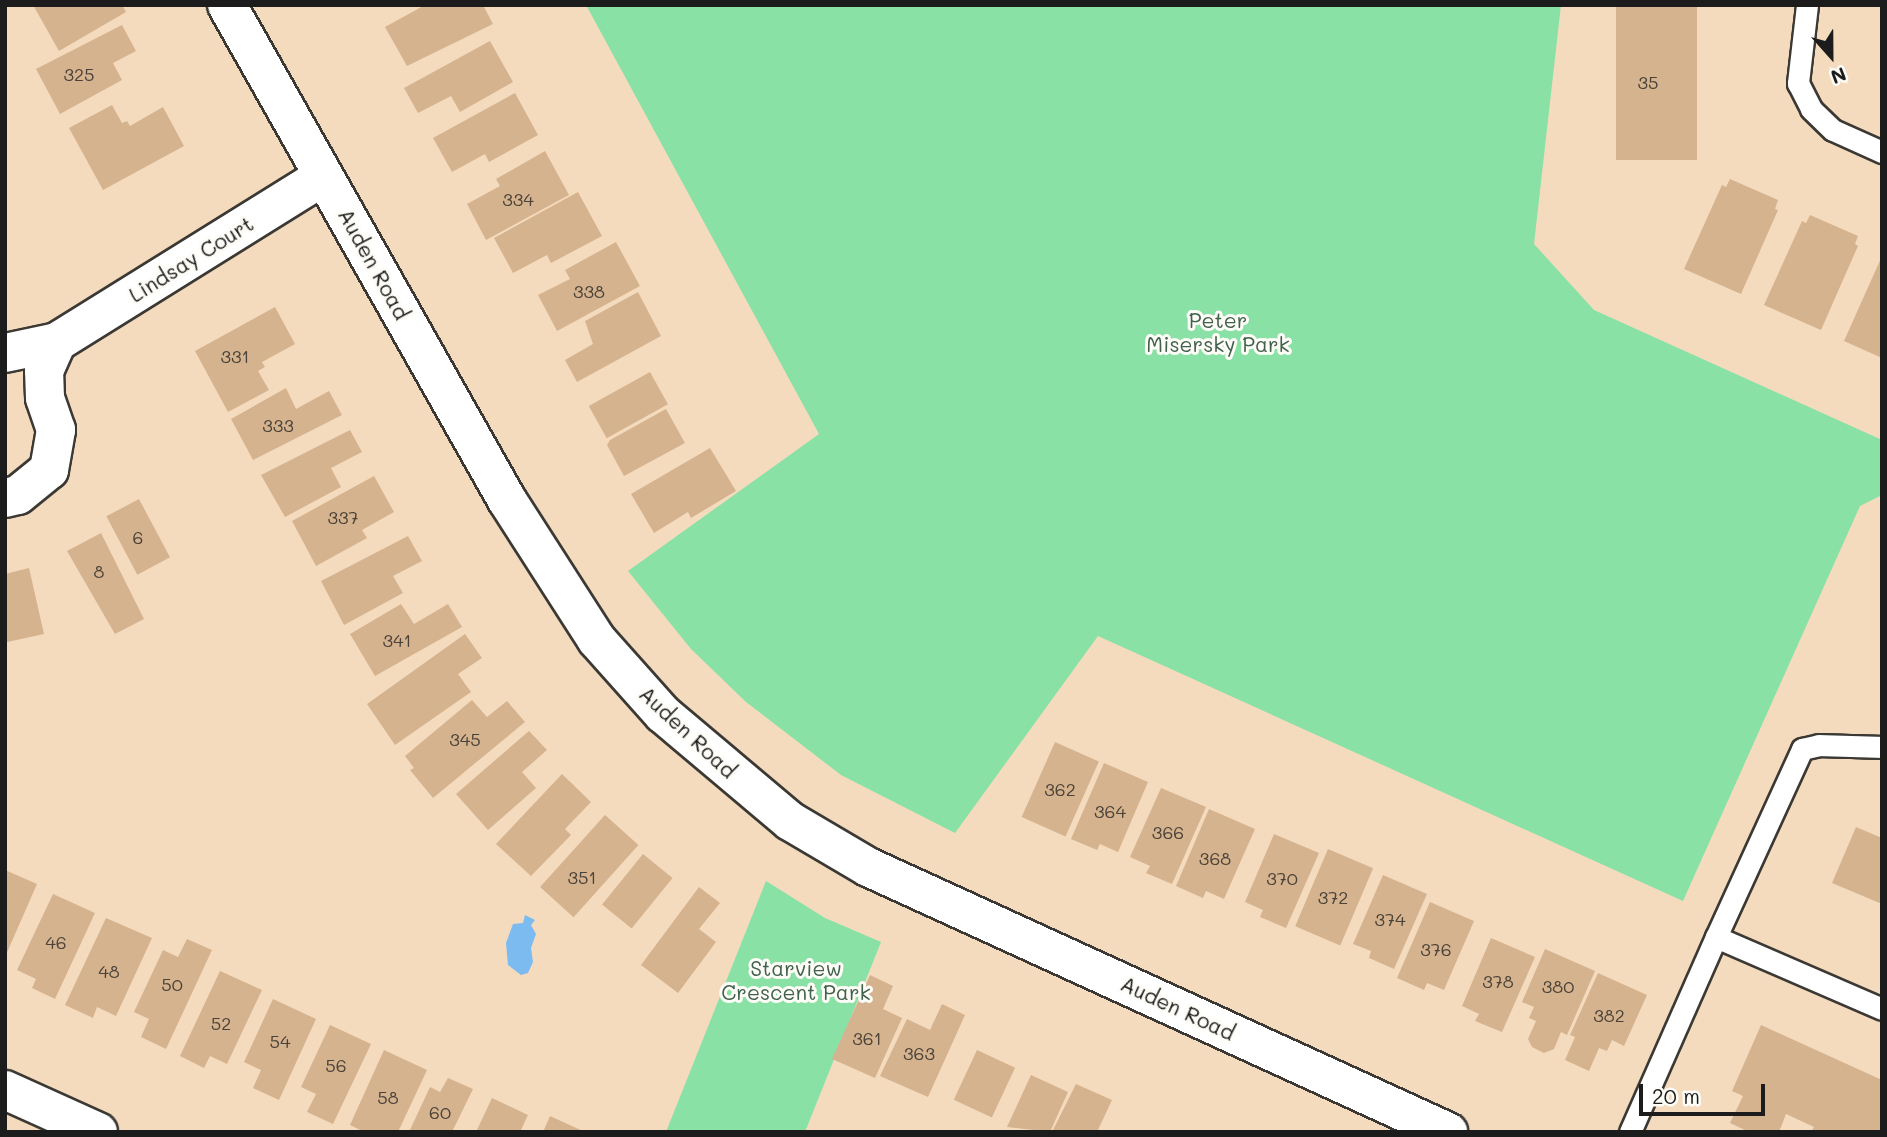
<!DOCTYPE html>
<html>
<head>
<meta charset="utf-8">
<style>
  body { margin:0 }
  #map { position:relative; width:1887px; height:1137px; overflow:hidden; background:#f4dbbe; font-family:Mali,sans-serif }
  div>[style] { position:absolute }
  .green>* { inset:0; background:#89e1a5 }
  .water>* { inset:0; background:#7bbbf0 }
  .building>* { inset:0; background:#d5b38e; transform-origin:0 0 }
  .roads { filter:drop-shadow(2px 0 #3c3934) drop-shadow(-2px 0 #3c3934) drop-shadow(0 2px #3c3934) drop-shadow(0 -2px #3c3934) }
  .service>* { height:21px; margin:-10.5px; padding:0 10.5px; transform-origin:10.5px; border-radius:10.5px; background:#fff }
  .minor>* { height:38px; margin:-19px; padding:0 19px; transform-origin:19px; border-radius:19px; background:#fff }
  span { translate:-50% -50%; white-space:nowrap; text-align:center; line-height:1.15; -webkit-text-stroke:6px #fdfcf7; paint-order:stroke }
  .number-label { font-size:18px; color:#4a4238 }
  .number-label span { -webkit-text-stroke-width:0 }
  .street-label { font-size:21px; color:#1c1c1c }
  .park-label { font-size:21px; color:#42614c }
  .frame { position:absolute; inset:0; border:7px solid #1c1c1c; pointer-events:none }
  .north { position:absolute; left:1796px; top:21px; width:70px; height:70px; -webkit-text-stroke:5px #fdfcf7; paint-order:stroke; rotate:159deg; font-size:19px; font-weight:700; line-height:28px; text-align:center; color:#1c1c1c }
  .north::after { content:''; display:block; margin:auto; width:24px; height:32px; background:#1c1c1c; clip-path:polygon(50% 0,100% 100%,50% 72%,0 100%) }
  .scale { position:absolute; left:1639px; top:1084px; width:126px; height:32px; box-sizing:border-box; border:4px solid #1c1c1c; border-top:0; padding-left:9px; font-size:21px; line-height:24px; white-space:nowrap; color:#1c1c1c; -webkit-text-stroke:5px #fdfcf7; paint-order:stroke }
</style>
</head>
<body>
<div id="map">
  <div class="green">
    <div style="clip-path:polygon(586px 5px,1561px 5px,1534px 244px,1594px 310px,1882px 440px,1882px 495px,1860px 506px,1683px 901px,1098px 636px,955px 833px,841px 775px,746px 702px,691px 649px,628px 571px,819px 434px)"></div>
    <div style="clip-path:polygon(766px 881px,825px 918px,881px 942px,805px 1132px,666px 1132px)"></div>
  </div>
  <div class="water">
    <div style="clip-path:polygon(525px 915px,535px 920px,531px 925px,536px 934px,531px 948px,533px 962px,528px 973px,521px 975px,508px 965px,506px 943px,513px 924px,523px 923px)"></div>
  </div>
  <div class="building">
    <div style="clip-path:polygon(33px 5px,122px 5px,126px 12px,59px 51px)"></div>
    <div style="clip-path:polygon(425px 5px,483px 5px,493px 24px,407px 66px,385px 27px)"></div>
    <div style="left:1616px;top:5px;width:81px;height:155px"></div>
    <div style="clip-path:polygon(122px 25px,136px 51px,113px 63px,122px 80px,60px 114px,36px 69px)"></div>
    <div style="clip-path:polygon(490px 41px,513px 82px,460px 112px,451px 96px,418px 113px,404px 88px)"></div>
    <div style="clip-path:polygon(515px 93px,538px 135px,489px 162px,485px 154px,452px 172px,433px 138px)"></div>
    <div style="clip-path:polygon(112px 105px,122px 123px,127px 121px,130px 126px,163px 107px,184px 146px,103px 190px,69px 128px)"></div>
    <div style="clip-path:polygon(545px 151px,569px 195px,486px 240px,467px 204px,500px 186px,496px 179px)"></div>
    <div style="clip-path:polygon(1730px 179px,1778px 200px,1775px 209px,1778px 210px,1741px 294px,1684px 269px,1722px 185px,1726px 187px)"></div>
    <div style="clip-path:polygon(578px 192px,602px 236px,551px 263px,547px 255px,513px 273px,494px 238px)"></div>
    <div style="clip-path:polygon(1810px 215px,1858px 236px,1855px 244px,1858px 246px,1821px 330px,1764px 305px,1802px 221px,1806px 223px)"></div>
    <div style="clip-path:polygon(616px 242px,640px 286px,557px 331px,538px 295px,570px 279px,565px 270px)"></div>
    <div style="clip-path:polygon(1882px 256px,1882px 358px,1844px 341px)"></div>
    <div style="clip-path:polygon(638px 292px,661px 336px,577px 382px,565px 360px,593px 344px,585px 321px)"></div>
    <div style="clip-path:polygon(275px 307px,295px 344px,262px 362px,265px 367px,258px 371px,269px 390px,228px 412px,195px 351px)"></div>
    <div style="left:650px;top:372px;width:37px;height:70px;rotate:61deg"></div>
    <div style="clip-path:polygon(286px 388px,296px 409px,329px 391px,342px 415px,253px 460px,231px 419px)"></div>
    <div style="clip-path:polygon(666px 409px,685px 443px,624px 476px,607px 445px,610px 440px)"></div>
    <div style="clip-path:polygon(350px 430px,362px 452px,331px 468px,341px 487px,285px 517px,261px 475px)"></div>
    <div style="clip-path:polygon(710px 448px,736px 491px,691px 518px,688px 512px,654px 533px,631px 494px)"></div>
    <div style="clip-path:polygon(374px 476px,394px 512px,362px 530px,367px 538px,316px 566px,292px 521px)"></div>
    <div style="left:139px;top:499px;width:66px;height:37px;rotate:62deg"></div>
    <div style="clip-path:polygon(101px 533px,144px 619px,115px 634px,67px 551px)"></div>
    <div style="clip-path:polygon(408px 536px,422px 561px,393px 576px,403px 593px,344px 625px,321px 581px)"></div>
    <div style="clip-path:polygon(29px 568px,44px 634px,7px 642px,5px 574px)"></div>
    <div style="clip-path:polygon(401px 604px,414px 624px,448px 604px,462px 627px,375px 676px,350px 634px)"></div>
    <div style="clip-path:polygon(465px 634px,482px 658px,458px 674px,471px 692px,395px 745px,367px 704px)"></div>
    <div style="clip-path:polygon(472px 700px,487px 717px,507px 701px,525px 722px,433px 798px,410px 770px,414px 768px,405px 756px)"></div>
    <div style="clip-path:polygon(529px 731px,547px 750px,522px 772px,536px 788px,488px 830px,456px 794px)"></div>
    <div style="left:1055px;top:742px;width:48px;height:82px;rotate:24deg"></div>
    <div style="clip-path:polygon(1104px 763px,1148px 782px,1118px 852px,1100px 844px,1097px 850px,1071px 839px)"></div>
    <div style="clip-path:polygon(562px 774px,591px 802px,565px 829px,571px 835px,531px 876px,496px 844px)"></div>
    <div style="clip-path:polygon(1161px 788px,1206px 807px,1172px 884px,1146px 873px,1150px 866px,1130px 857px)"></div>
    <div style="clip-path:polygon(1209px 809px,1255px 829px,1224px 899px,1206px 891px,1203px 898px,1176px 886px)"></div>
    <div style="left:605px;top:815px;width:45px;height:97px;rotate:42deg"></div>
    <div style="clip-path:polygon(1856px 827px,1882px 838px,1882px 904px,1832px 883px)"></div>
    <div style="clip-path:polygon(1274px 834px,1319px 853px,1286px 928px,1260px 917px,1263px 910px,1245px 902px)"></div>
    <div style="left:1328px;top:849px;width:49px;height:84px;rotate:23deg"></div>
    <div style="left:643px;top:854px;width:38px;height:65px;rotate:39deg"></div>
    <div style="clip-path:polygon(5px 870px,37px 884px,5px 957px)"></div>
    <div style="clip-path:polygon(1383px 875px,1427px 894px,1394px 969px,1369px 958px,1371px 951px,1353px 944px)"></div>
    <div style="clip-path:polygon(699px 887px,720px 903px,699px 929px,716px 942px,678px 993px,641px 965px)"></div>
    <div style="clip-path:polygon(53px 894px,95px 913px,55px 999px,32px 988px,36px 979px,17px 970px)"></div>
    <div style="clip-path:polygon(1430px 902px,1474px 921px,1444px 990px,1427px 983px,1424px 990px,1397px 978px)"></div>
    <div style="clip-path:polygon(106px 918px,152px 938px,116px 1016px,97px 1007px,93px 1018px,65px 1005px)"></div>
    <div style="clip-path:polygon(1491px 938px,1535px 957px,1502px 1032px,1475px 1021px,1479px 1014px,1462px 1006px)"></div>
    <div style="clip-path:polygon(187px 939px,212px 950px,166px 1049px,141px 1037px,149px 1019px,134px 1012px,163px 950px,178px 957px)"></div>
    <div style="clip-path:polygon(1545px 949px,1595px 971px,1567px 1035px,1561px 1032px,1554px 1049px,1544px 1053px,1532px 1047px,1528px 1039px,1536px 1021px,1529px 1018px,1534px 1007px,1522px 1002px)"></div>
    <div style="clip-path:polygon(220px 971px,262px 990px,227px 1064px,210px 1056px,204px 1068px,180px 1056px)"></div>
    <div style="clip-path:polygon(1598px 973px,1647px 995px,1624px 1046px,1612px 1040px,1607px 1051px,1599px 1048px,1589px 1071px,1565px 1060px,1575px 1037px,1570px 1035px)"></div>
    <div style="clip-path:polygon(870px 975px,893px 986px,883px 1009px,902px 1018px,875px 1078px,832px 1059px)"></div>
    <div style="clip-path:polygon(273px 999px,316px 1019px,279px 1100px,253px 1088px,261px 1070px,244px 1062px)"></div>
    <div style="clip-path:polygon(942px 1004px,965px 1015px,928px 1097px,880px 1076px,907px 1019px,930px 1030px)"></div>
    <div style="clip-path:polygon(330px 1025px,371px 1044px,333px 1124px,307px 1112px,316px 1094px,301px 1087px)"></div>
    <div style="clip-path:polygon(1761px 1025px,1882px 1080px,1882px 1132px,1811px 1132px,1814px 1127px,1786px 1114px,1779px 1132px,1749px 1132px,1730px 1123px,1743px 1096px,1732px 1091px)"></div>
    <div style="clip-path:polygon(384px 1050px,427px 1070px,398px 1132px,364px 1132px,350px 1125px)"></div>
    <div style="left:977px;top:1050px;width:42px;height:55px;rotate:25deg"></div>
    <div style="clip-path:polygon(1031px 1075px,1068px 1092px,1050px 1132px,1007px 1127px)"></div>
    <div style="clip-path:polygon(448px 1078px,473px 1089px,452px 1132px,409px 1132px,430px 1087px,440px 1092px)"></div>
    <div style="clip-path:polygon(1076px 1084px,1112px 1100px,1097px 1132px,1052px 1132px)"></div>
    <div style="clip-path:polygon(492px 1098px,528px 1115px,520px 1132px,476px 1132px)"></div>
    <div style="clip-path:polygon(550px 1116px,585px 1132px,543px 1132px)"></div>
  </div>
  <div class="roads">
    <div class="service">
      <div style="left:1807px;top:5px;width:79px;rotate:96.6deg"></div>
      <div style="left:1798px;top:83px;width:29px;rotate:63deg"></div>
      <div style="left:1811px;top:109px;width:30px;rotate:44deg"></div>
      <div style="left:1833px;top:130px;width:54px;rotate:24.2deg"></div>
      <div style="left:1716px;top:937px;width:207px;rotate:-65.4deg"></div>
      <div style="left:1802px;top:749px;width:17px;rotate:-13deg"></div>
      <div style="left:1819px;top:745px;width:63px;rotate:1.8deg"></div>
      <div style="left:1630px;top:1132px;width:213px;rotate:-66.2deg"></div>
      <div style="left:1716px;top:937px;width:181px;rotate:23.4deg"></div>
    </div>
    <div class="minor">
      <div style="left:227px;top:5px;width:569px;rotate:60.51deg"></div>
      <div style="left:507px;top:500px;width:166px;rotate:57.3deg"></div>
      <div style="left:597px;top:640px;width:99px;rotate:48.3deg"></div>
      <div style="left:663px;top:714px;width:166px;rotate:40.1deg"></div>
      <div style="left:790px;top:821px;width:91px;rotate:30.5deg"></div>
      <div style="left:868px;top:867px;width:638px;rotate:24.56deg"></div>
      <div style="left:5px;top:353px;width:53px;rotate:-11.9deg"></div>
      <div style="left:57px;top:342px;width:314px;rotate:-31.9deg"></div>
      <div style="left:5px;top:498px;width:13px;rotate:-13deg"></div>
      <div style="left:18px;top:495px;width:40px;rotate:-39deg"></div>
      <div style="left:49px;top:470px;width:41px;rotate:-80.1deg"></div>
      <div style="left:56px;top:430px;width:34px;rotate:-109deg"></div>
      <div style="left:45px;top:398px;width:27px;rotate:-92deg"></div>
      <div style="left:44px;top:371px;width:32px;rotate:-66deg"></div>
      <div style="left:5px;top:1090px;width:102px;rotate:24.3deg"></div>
    </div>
  </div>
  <div class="number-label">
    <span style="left:79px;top:74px">325</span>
    <span style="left:1648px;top:82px">35</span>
    <span style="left:518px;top:199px">334</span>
    <span style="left:589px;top:291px">338</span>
    <span style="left:235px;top:356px">331</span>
    <span style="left:278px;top:425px">333</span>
    <span style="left:343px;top:517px">337</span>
    <span style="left:138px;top:537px">6</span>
    <span style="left:99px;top:571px">8</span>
    <span style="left:397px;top:640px">341</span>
    <span style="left:465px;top:739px">345</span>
    <span style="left:1060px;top:789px">362</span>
    <span style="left:1110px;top:811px">364</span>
    <span style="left:1168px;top:832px">366</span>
    <span style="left:1215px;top:858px">368</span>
    <span style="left:582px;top:877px">351</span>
    <span style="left:1282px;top:878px">370</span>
    <span style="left:1333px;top:897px">372</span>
    <span style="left:1390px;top:919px">374</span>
    <span style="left:56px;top:942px">46</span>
    <span style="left:1436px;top:949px">376</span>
    <span style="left:109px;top:971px">48</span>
    <span style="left:1498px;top:981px">378</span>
    <span style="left:172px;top:984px">50</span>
    <span style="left:1558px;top:986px">380</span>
    <span style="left:1609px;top:1015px">382</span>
    <span style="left:221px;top:1023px">52</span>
    <span style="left:867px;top:1038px">361</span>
    <span style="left:280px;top:1041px">54</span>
    <span style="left:919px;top:1053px">363</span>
    <span style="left:336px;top:1065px">56</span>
    <span style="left:388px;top:1097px">58</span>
    <span style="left:440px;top:1112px">60</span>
  </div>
  <div class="street-label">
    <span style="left:191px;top:259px;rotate:-32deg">Lindsay Court</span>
    <span style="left:374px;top:264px;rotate:61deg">Auden Road</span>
    <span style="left:688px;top:732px;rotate:43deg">Auden Road</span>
    <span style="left:1178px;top:1008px;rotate:25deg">Auden Road</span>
  </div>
  <div class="park-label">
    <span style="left:1218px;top:332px">Peter<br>Misersky Park</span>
    <span style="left:796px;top:980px">Starview<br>Crescent Park</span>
  </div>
  <div class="frame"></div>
  <div class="north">N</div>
  <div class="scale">20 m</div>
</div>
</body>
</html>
